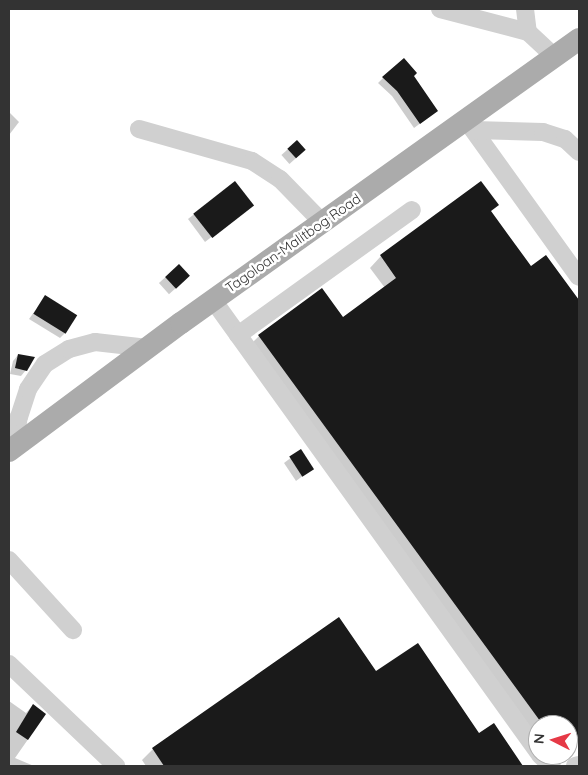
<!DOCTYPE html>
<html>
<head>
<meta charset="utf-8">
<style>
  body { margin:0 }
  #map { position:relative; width:588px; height:775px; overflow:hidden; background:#fff; font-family:Quicksand,sans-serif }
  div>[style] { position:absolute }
  .shadow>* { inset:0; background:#0003; transform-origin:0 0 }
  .building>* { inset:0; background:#1a1a1a; transform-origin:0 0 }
  .minor>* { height:18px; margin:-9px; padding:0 9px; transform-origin:9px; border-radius:9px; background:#d0d0d0 }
  .major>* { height:22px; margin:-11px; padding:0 11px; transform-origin:11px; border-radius:11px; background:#ababab }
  span { translate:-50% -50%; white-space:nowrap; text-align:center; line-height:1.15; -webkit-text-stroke:5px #fff; paint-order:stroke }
  .street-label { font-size:14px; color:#333 }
  .frame { position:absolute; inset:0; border:10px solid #333; pointer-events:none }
  .north { position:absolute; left:528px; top:715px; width:50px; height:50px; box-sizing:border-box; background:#fff; border:1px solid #adadad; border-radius:50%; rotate:275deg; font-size:14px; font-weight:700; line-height:20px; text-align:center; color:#333 }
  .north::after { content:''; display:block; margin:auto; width:18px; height:22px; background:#e63946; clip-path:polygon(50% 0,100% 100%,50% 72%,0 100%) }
</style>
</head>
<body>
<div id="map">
  <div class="shadow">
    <div style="clip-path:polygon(412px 76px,437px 111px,414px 128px,392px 96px,378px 83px,383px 78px)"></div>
    <div style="clip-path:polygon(9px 112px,19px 122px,9px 135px)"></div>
    <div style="left:297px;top:141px;width:12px;height:21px;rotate:48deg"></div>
    <div style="clip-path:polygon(235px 182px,246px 210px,205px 242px,188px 219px)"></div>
    <div style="clip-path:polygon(481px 182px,490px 212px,531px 268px,546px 257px,579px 302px,579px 738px,568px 746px,568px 725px,538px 725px,538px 744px,248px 347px,259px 336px,343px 319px,385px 288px,370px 268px,381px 256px)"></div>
    <div style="left:179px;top:265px;width:15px;height:27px;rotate:48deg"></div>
    <div style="clip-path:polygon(45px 297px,65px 333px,60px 338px,29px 319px)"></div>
    <div style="clip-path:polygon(18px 355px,26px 370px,21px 376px,10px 374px,13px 361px)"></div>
    <div style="clip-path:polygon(301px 450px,312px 469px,296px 481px,284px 463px)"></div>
    <div style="clip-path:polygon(376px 673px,479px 735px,494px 725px,522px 766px,146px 766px,142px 760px,153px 749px)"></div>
    <div style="clip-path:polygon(9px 701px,26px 713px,33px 705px,45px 715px,15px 758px,34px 766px,9px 766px)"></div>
  </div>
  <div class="building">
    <div style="clip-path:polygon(404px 58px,417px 73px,414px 76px,438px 111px,420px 124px,397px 91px,382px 77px)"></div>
    <div style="left:297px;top:140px;width:13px;height:13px;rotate:48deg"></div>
    <div style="left:235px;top:181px;width:31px;height:53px;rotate:52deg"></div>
    <div style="clip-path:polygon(481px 181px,499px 205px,491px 211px,531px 266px,546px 255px,579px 300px,579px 736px,568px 744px,568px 725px,543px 725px,258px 335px,322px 288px,343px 317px,396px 278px,380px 255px)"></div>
    <div style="left:179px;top:264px;width:16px;height:19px;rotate:47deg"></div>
    <div style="left:45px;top:295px;width:38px;height:22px;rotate:32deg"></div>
    <div style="clip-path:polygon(18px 354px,35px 357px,27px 371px,15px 368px)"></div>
    <div style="left:301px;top:449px;width:24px;height:14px;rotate:57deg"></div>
    <div style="clip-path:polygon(339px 617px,376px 671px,418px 643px,479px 733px,494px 723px,523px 766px,164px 766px,152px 748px)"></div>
    <div style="clip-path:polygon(33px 704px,46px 714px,28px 740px,16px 732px)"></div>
  </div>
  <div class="minor">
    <div style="left:440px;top:9px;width:91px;rotate:14.6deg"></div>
    <div style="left:528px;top:32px;width:37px;rotate:43deg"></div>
    <div style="left:525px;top:9px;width:23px;rotate:83deg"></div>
    <div style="left:466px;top:120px;width:193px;rotate:54.3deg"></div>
    <div style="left:139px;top:129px;width:117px;rotate:15.8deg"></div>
    <div style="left:252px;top:161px;width:33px;rotate:33deg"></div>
    <div style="left:280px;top:179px;width:60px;rotate:45.7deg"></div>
    <div style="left:474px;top:130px;width:69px;rotate:1.7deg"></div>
    <div style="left:543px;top:132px;width:23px;rotate:18deg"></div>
    <div style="left:565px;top:139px;width:19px;rotate:43deg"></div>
    <div style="left:213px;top:300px;width:557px;rotate:54.28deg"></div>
    <div style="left:238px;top:335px;width:214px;rotate:-35.7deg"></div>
    <div style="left:14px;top:447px;width:30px;rotate:-81deg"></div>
    <div style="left:19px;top:417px;width:29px;rotate:-72deg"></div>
    <div style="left:28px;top:389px;width:30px;rotate:-56deg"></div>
    <div style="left:45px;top:364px;width:28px;rotate:-32deg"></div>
    <div style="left:69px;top:349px;width:27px;rotate:-15deg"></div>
    <div style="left:95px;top:342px;width:53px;rotate:6.5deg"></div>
    <div style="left:9px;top:560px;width:95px;rotate:47.6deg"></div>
    <div style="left:9px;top:664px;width:148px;rotate:43.6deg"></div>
    <div style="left:540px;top:755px;width:16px;rotate:43deg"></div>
    <div style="left:575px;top:766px;width:4px;rotate:-14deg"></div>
  </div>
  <div class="major">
    <div style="left:9px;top:451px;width:214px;rotate:-36.7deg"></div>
    <div style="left:181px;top:323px;width:489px;rotate:-35.5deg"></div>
  </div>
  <div class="street-label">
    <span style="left:293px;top:243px;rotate:-35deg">Tagoloan-Malitbog Road</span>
  </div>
  <div class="frame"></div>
  <div class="north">N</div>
</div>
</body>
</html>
